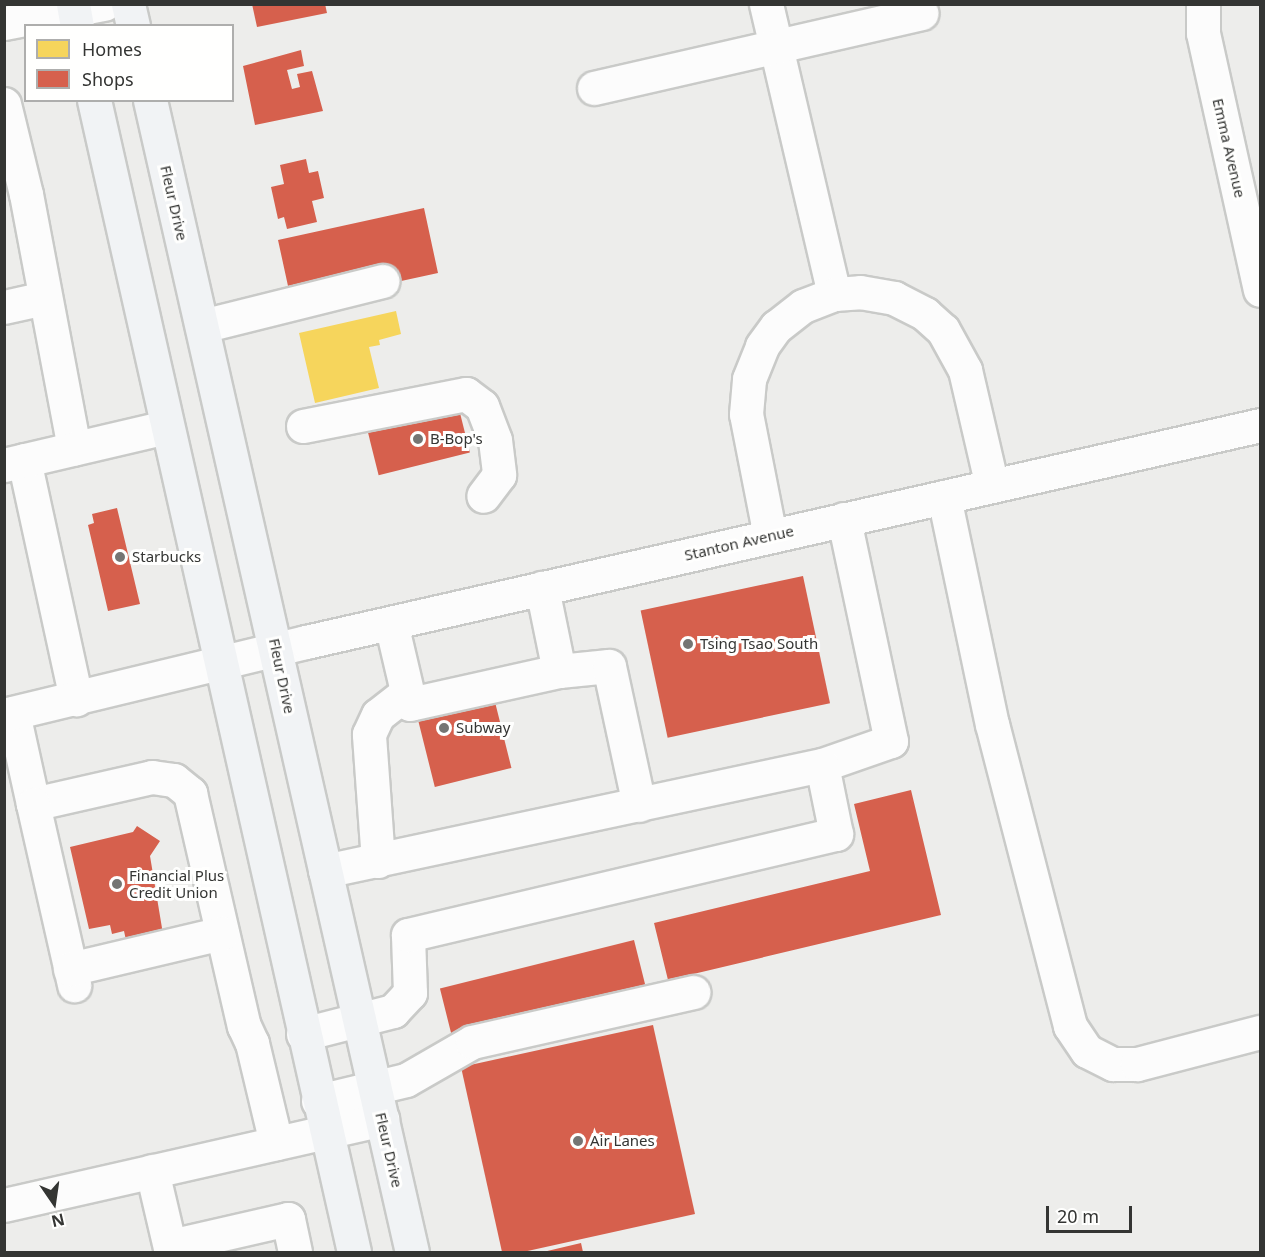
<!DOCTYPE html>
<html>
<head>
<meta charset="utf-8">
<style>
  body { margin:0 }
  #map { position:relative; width:1265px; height:1257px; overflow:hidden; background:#ededeb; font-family:"Noto Sans",sans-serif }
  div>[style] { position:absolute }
  .homes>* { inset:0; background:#f6d55c }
  .shops>* { inset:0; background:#d6604d; transform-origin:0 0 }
  .roads { filter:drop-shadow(2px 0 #c9cac8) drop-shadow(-2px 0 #c9cac8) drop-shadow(0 2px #c9cac8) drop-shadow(0 -2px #c9cac8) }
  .minor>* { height:33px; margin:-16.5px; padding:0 16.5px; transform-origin:16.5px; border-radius:16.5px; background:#fcfcfc }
  .major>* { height:33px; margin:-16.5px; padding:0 16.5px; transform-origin:16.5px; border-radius:16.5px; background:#f1f3f5 }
  .dots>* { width:16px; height:16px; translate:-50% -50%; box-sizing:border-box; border:3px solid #fffffe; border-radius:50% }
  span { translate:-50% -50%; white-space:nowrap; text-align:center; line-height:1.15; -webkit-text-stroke:6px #fffffe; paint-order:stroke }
  .street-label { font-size:15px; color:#343533 }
  .poi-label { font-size:15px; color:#343533 }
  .left { translate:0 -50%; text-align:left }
  .frame { position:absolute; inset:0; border:6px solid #343533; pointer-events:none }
  .legend { position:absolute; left:24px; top:24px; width:210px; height:78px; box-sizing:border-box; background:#fffffe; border:2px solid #aeaead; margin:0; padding:8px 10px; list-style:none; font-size:18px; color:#343533 }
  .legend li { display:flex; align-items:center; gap:12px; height:30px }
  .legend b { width:30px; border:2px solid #aeaead }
  .north { position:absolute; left:24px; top:1173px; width:60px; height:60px; -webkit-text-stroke:4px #fffffe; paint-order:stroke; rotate:167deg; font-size:16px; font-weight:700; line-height:24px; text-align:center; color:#343533 }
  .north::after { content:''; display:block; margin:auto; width:21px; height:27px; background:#343533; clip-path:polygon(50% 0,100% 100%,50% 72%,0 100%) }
  .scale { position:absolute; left:1046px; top:1206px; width:86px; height:27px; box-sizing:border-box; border:3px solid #343533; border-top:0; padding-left:8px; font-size:18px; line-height:21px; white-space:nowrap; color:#343533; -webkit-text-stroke:4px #fffffe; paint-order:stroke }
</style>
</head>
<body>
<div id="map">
  <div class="homes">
    <div style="clip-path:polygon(396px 311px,401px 334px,379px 340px,380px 345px,369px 347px,379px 388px,315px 403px,299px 333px)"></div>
  </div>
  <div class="shops">
    <div style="clip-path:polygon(252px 4px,325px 4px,327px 13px,257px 27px)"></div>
    <div style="clip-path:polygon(301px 50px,304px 66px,287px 70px,292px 89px,300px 87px,297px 74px,312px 71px,323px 111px,255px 125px,243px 66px)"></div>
    <div style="clip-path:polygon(306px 159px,309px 173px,318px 171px,324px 198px,312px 201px,317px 222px,287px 229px,284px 217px,278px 219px,271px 187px,284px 184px,280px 165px)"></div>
    <div style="clip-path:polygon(424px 208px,438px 273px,392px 283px,388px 264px,288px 286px,278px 240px)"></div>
    <div style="left:458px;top:405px;width:49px;height:94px;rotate:76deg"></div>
    <div style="clip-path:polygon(117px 508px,140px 604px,108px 611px,88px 525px,94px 523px,92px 514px)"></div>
    <div style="left:803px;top:576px;width:130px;height:166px;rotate:78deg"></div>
    <div style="left:495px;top:702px;width:68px;height:79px;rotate:76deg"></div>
    <div style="clip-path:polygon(911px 790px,941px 915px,668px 980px,654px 923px,870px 871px,854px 804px)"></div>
    <div style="clip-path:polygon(137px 826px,160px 841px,150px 856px,165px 946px,129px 954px,124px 931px,112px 934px,110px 925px,89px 929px,70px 847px,133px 832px)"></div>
    <div style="left:634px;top:940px;width:49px;height:200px;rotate:76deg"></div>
    <div style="clip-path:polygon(653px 1025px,695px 1214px,523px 1252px,502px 1252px,461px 1067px)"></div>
    <div style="clip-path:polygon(581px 1243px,583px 1252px,543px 1252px)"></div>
  </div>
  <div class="roads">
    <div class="minor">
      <div style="left:766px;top:4px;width:298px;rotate:76.8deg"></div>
      <div style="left:1203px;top:4px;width:29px;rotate:90deg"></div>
      <div style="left:1203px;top:33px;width:263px;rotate:77.5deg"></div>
      <div style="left:4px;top:23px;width:102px;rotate:-10.8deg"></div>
      <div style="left:594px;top:88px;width:336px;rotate:-12.9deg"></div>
      <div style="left:4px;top:104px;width:93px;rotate:76.3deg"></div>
      <div style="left:26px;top:194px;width:259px;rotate:79.3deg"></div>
      <div style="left:4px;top:307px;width:42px;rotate:-12.4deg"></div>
      <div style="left:202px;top:326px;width:186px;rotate:-14deg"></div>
      <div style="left:303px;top:426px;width:166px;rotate:-11.1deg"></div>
      <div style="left:466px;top:394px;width:20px;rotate:37deg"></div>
      <div style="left:482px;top:406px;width:36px;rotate:69deg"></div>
      <div style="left:495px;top:440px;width:35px;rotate:83deg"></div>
      <div style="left:499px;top:475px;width:26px;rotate:127deg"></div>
      <div style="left:24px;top:460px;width:245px;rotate:77.7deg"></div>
      <div style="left:4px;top:465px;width:166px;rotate:-13.2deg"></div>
      <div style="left:944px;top:497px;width:232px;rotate:78.1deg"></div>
      <div style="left:992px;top:724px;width:312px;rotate:75.5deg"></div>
      <div style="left:1070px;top:1026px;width:30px;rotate:56deg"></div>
      <div style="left:1087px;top:1051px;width:29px;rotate:27deg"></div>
      <div style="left:1113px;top:1064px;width:24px"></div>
      <div style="left:1137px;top:1064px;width:127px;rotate:-14.6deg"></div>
      <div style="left:770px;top:536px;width:124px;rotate:-101.1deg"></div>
      <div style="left:746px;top:414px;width:35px;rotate:-85deg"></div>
      <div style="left:749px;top:379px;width:35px;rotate:-68deg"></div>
      <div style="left:762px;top:346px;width:24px;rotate:-54deg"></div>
      <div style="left:776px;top:327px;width:34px;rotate:-38deg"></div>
      <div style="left:803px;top:306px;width:33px;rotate:-21deg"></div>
      <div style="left:834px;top:294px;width:26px;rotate:-4deg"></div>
      <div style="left:860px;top:292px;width:35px;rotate:10deg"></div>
      <div style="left:894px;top:298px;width:35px;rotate:27deg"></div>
      <div style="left:925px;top:314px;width:24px;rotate:42deg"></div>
      <div style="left:943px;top:330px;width:46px;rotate:61.2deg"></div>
      <div style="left:965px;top:370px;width:119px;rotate:76.9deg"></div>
      <div style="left:391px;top:623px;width:83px;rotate:76.8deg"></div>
      <div style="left:410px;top:704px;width:153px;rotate:-12.5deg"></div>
      <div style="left:559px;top:671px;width:85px;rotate:-101.6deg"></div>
      <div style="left:559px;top:671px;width:50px;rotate:-5.7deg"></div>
      <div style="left:609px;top:666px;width:142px;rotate:77.8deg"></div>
      <div style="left:13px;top:713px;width:93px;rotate:77.6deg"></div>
      <div style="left:33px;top:804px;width:122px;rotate:-12.8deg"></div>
      <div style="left:152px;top:777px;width:22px;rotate:8deg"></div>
      <div style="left:174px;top:780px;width:21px;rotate:39deg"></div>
      <div style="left:190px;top:793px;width:239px;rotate:77deg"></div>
      <div style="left:244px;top:1026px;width:19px;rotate:65deg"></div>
      <div style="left:252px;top:1043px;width:103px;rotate:76.5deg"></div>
      <div style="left:4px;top:715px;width:311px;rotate:-13.6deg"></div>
      <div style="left:306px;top:642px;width:978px;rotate:-12.81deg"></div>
      <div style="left:822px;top:765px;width:73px;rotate:-19.2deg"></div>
      <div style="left:891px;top:741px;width:227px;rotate:-102deg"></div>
      <div style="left:33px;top:804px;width:186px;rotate:77.2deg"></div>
      <div style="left:378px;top:861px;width:127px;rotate:-94.1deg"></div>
      <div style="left:369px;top:734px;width:21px;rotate:-65deg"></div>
      <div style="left:378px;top:715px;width:37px;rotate:-38deg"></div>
      <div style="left:70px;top:969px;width:156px;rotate:-13.3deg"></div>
      <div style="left:303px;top:1034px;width:93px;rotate:-14.3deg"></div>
      <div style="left:393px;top:1011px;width:25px;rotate:-47deg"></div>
      <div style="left:410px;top:993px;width:58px;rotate:-92deg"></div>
      <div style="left:408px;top:935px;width:440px;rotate:-13.3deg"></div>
      <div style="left:836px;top:834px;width:70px;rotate:-101.5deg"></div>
      <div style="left:822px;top:765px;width:508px;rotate:167.96deg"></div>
      <div style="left:318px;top:1101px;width:90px;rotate:-13.4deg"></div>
      <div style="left:406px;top:1080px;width:76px;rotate:-29.9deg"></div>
      <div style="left:472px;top:1042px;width:227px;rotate:-12.7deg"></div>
      <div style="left:152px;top:1171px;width:83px;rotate:76.8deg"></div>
      <div style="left:4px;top:1205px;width:388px;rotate:-12.8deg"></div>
      <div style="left:170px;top:1246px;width:121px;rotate:-12.9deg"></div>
      <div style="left:288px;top:1219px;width:34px;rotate:78deg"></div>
    </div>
    <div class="major">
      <div style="left:73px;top:4px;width:22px;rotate:80deg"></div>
      <div style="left:128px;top:4px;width:23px;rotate:77deg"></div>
      <div style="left:94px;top:100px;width:1181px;rotate:77.28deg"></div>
      <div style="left:150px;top:100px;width:1181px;rotate:77.19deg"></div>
    </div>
  </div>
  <div class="dots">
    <div style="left:418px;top:439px;background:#757573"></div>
    <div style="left:120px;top:557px;background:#757573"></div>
    <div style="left:688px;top:644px;background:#757573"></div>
    <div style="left:444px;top:728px;background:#757573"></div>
    <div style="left:117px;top:884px;background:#757573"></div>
    <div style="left:578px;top:1141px;background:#757573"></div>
  </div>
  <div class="street-label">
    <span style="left:1229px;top:148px;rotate:77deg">Emma Avenue</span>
    <span style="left:174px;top:203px;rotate:77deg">Fleur Drive</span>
    <span style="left:739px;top:543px;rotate:-13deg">Stanton Avenue</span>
    <span style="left:282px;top:676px;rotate:78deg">Fleur Drive</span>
    <span style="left:389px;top:1150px;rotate:77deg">Fleur Drive</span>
  </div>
  <div class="poi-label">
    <span class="left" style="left:430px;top:439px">B-Bop's</span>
    <span class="left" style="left:132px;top:557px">Starbucks</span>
    <span class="left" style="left:700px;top:644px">Tsing Tsao South</span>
    <span class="left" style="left:456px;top:728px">Subway</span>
    <span class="left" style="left:129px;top:884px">Financial Plus<br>Credit Union</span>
    <span class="left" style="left:590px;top:1141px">Air Lanes</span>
  </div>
  <div class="frame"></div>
  <ul class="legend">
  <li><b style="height:16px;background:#f6d55c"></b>Homes</li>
  <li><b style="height:16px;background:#d6604d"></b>Shops</li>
  </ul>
  <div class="north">N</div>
  <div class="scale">20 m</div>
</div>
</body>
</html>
